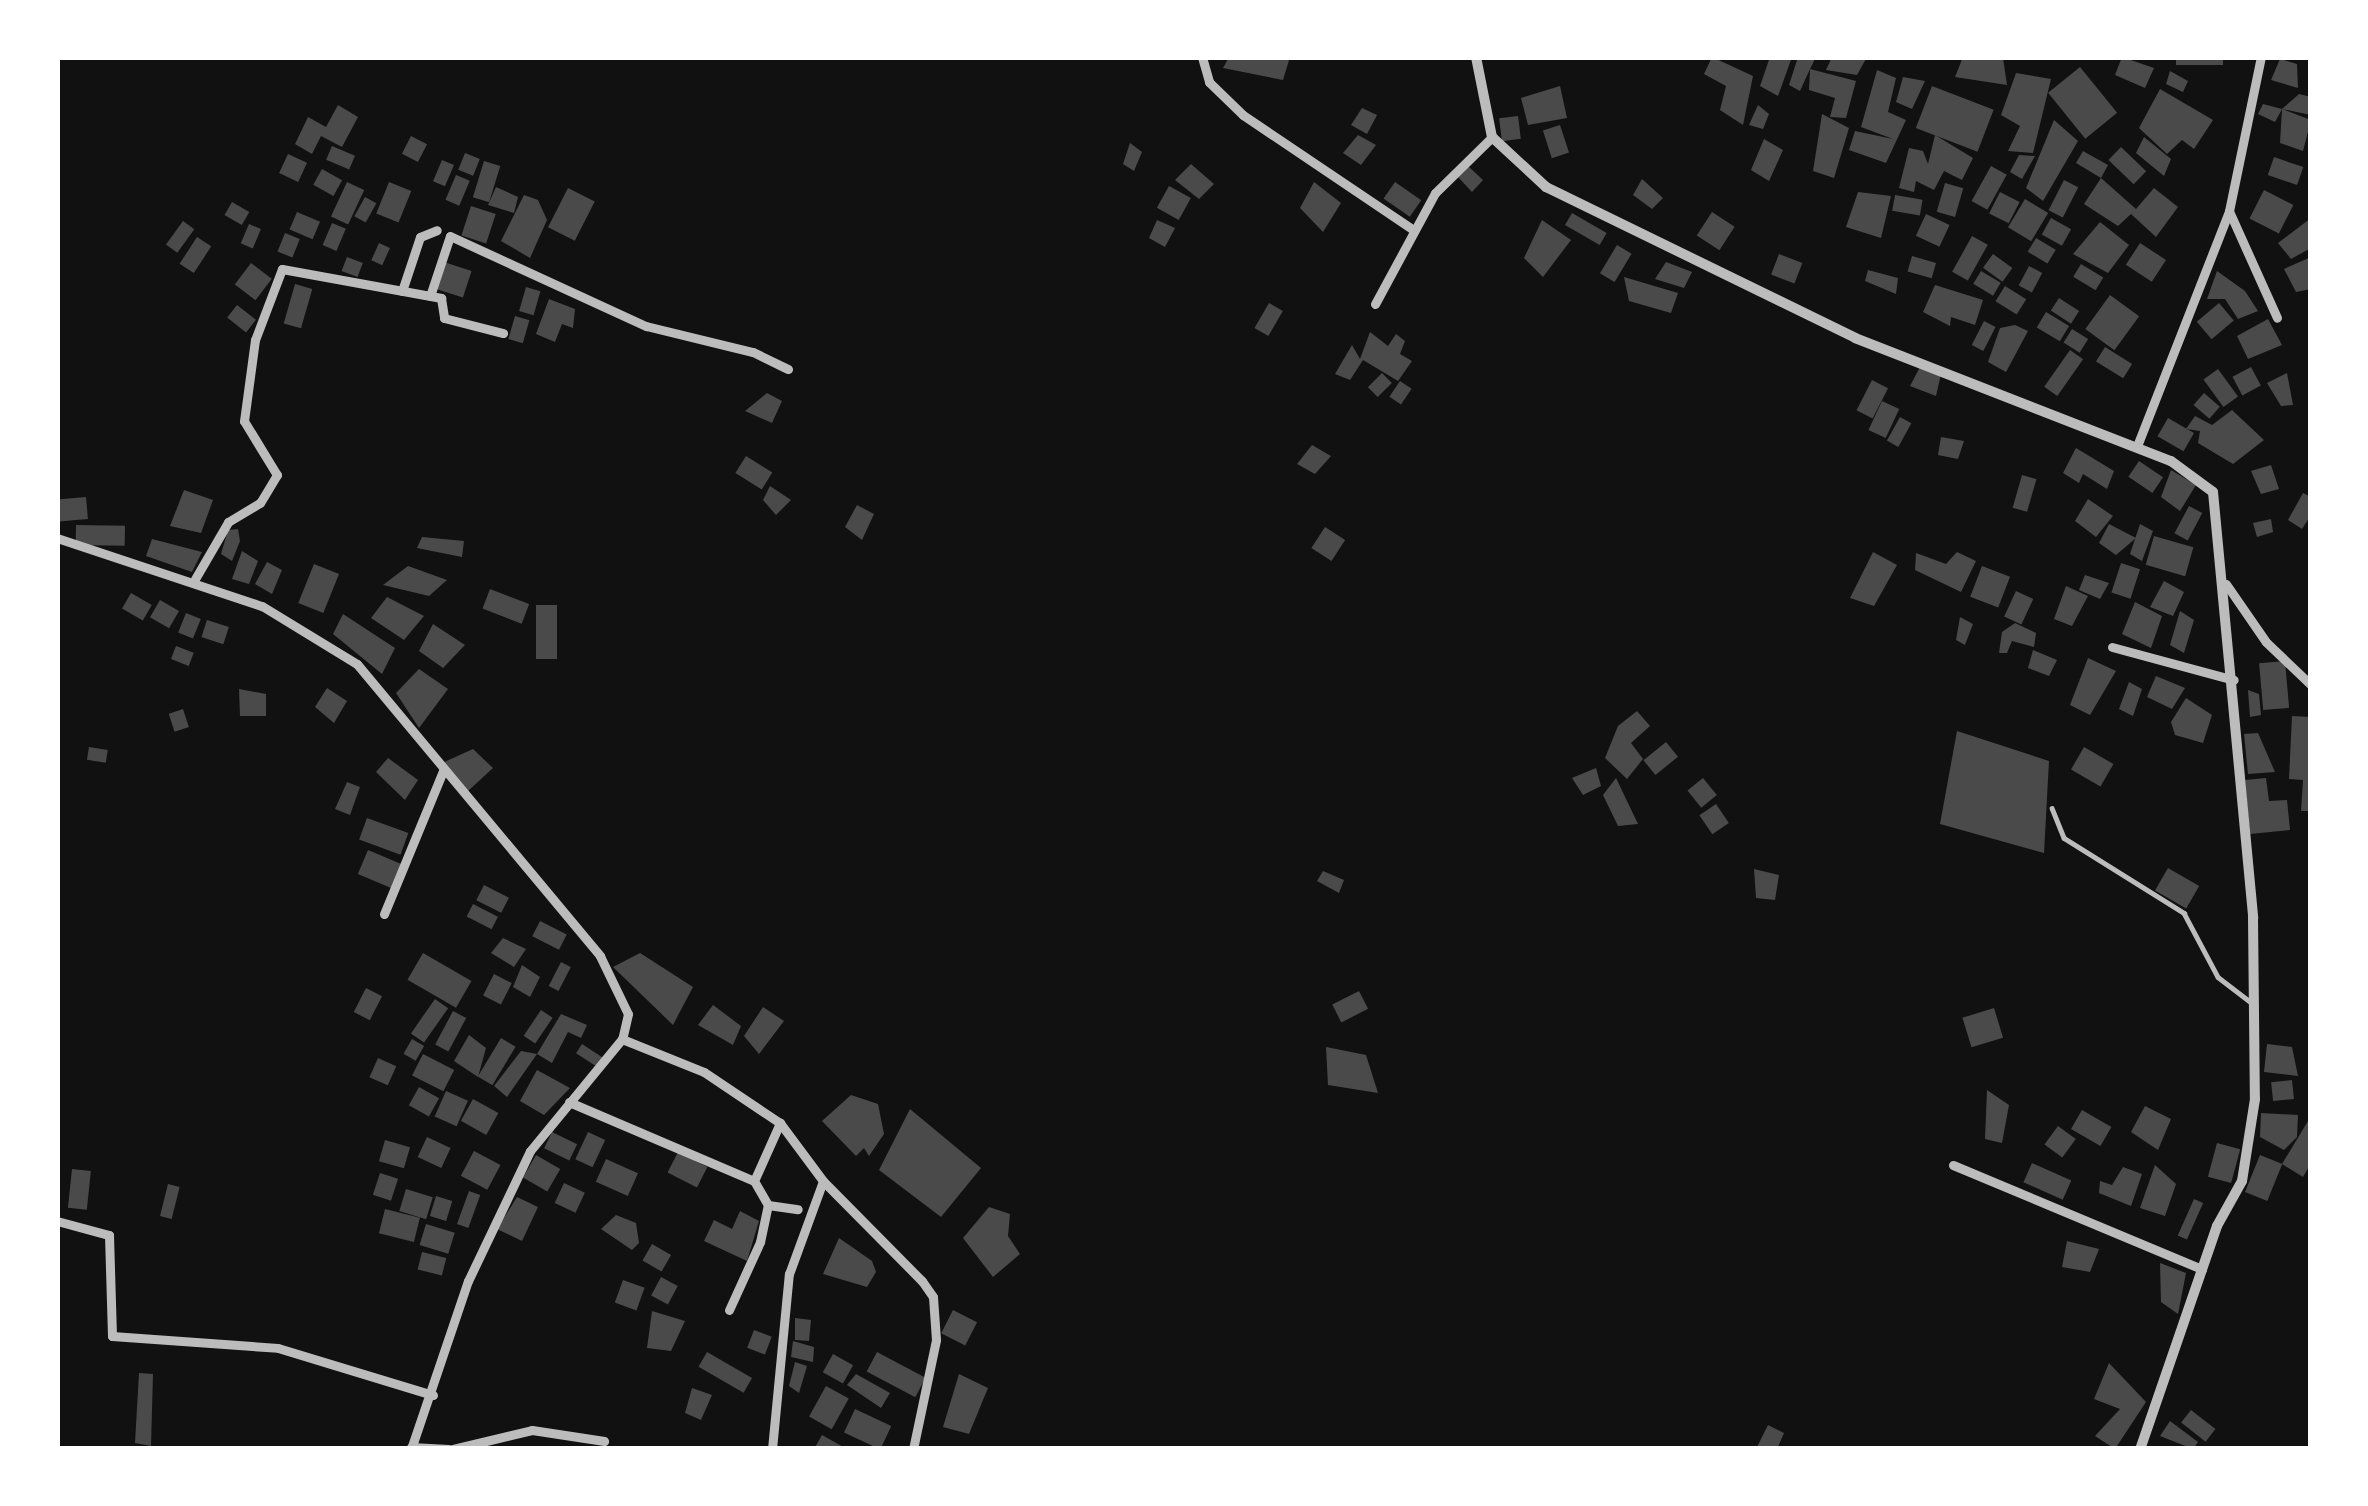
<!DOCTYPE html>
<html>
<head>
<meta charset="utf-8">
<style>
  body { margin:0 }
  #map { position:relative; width:2368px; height:1506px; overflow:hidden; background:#111; font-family:Signika,sans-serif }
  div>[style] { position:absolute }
  .building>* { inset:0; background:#4a4a4a; transform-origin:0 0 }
  .service>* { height:4.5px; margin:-2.25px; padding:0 2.25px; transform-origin:2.25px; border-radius:2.25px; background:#bcbcbc }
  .minor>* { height:9px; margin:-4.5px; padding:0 4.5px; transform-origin:4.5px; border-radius:4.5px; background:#bcbcbc }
  .tertiary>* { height:10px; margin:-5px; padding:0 5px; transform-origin:5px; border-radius:5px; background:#bcbcbc }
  span { translate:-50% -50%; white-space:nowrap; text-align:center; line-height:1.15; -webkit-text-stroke:9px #fff; paint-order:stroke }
  .frame { position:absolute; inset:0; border:60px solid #fff; pointer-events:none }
</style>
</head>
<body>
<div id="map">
  <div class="building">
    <div style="clip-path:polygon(1229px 57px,1290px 57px,1283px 80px,1223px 68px)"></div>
    <div style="clip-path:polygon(1712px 57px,1753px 76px,1743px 125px,1720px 110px,1726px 86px,1704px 74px)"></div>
    <div style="clip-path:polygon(1770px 57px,1792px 57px,1778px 96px,1760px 86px)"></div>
    <div style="clip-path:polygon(1798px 57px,1815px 59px,1810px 69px,1856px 81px,1846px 118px,1830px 117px,1835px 98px,1809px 90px,1810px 69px,1800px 91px,1789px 85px)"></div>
    <div style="clip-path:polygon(1832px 57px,1867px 57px,1857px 75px,1826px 70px)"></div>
    <div style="clip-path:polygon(1963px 57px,2003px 58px,2007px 85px,1955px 77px)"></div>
    <div style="clip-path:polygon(2122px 57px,2154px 68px,2145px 88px,2115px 75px)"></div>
    <div style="left:2176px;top:57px;width:47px;height:8px"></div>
    <div style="clip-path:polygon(2280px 59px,2297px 64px,2298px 88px,2271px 80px)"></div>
    <div style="left:2080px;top:67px;width:59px;height:41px;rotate:51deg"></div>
    <div style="clip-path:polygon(1877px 70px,1896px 78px,1888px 112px,1906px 120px,1886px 163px,1849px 150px,1855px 131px,1893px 139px,1861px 127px)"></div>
    <div style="clip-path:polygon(2170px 71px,2188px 81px,2183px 92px,2166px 84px)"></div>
    <div style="clip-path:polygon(2016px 73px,2051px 79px,2033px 153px,2008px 151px,2020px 126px,2001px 115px)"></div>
    <div style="clip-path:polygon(1903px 77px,1925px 81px,1912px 109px,1896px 102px)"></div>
    <div style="clip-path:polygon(1560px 86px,1567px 118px,1528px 125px,1521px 98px)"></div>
    <div style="left:1932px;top:86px;width:66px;height:45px;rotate:21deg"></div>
    <div style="clip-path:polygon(2160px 89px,2213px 120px,2194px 149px,2182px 140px,2167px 154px,2139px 128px)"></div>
    <div style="clip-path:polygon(2299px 94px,2311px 97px,2311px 115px,2282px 109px,2311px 120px,2303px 151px,2280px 143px,2282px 109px)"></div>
    <div style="clip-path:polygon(2263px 104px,2282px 109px,2275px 122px,2258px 114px)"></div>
    <div style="clip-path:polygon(338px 105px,358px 117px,342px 147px,321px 136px,312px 154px,295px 144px,308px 117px,326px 127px)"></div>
    <div style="clip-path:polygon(1758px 105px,1769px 114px,1763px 129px,1749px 125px)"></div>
    <div style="clip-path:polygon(1362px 108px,1377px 115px,1367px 134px,1351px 125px)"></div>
    <div style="clip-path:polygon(1822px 114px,1849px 128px,1834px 178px,1813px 171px)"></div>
    <div style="left:1518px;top:116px;width:23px;height:19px;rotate:83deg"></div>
    <div style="clip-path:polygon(2054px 120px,2078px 141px,2043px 201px,2026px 188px)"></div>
    <div style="left:1560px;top:125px;width:29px;height:18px;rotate:72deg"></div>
    <div style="clip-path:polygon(1358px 135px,1376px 145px,1361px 165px,1343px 153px)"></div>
    <div style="clip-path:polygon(1935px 135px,1973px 158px,1962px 180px,1944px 171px,1934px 190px,1916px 181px,1914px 192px,1899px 188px,1909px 148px,1923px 151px,1928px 164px)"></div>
    <div style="left:411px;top:136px;width:18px;height:20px;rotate:27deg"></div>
    <div style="clip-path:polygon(2144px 137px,2171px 159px,2164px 176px,2136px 153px)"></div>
    <div style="clip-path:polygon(1764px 139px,1783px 150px,1769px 181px,1751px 170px)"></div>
    <div style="clip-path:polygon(1130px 143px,1142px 152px,1134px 171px,1123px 164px)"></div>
    <div style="left:332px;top:146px;width:25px;height:15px;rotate:23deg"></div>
    <div style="left:2121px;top:147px;width:35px;height:18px;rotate:44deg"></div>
    <div style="clip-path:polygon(2083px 151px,2108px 165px,2101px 178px,2136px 209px,2154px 188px,2178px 207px,2156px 237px,2131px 214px,2118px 226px,2084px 204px,2101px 178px,2076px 163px)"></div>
    <div style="left:465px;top:153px;width:16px;height:18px;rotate:22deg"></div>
    <div style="left:288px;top:154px;width:21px;height:21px;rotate:25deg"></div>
    <div style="clip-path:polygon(2019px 155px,2035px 156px,2022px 179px,2010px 172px)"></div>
    <div style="left:2274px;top:157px;width:31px;height:19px;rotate:19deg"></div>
    <div style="left:442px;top:160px;width:13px;height:23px;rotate:23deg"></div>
    <div style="left:484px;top:161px;width:17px;height:38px;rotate:17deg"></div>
    <div style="clip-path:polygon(1191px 164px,1214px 184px,1199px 199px,1175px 180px)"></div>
    <div style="clip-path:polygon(1468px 166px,1483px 180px,1472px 192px,1457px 176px)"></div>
    <div style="left:1991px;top:166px;width:18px;height:40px;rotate:29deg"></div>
    <div style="left:322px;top:169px;width:23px;height:18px;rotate:29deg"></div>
    <div style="left:456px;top:175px;width:15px;height:27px;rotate:23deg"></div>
    <div style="clip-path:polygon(1642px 179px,1663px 198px,1652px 209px,1633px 195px)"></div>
    <div style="left:2064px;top:180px;width:16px;height:34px;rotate:27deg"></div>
    <div style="left:347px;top:182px;width:19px;height:38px;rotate:25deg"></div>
    <div style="left:389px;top:182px;width:24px;height:34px;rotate:22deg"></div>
    <div style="clip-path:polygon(1314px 182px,1341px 203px,1323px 232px,1300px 208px)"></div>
    <div style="left:1395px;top:182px;width:32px;height:20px;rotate:35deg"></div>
    <div style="left:1945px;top:183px;width:19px;height:30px;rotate:16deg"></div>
    <div style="left:1169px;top:186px;width:25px;height:25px;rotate:29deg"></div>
    <div style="clip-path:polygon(496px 187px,518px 197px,514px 213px,488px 205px)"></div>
    <div style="left:568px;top:188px;width:30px;height:44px;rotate:27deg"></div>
    <div style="left:2264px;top:190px;width:33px;height:32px;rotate:27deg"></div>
    <div style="clip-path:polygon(1858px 192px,1891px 196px,1881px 238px,1846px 227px)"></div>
    <div style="left:2000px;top:192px;width:22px;height:24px;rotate:27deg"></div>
    <div style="clip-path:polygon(524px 195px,538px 200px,547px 220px,530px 258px,501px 241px)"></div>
    <div style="left:1895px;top:195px;width:28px;height:16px;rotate:10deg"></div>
    <div style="left:365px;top:197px;width:13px;height:22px;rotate:29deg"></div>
    <div style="left:2025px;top:199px;width:27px;height:33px;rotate:31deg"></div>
    <div style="left:232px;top:202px;width:20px;height:15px;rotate:30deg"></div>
    <div style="left:471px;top:206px;width:26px;height:31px;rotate:18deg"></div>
    <div style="left:297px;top:212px;width:25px;height:19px;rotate:23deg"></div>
    <div style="left:1712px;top:212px;width:27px;height:28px;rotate:33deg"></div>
    <div style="left:1572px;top:213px;width:40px;height:14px;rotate:30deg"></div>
    <div style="left:1926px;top:214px;width:26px;height:24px;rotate:25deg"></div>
    <div style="left:2051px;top:218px;width:23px;height:19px;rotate:29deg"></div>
    <div style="clip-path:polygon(2311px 218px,2311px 248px,2291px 259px,2278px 243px)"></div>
    <div style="clip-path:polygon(1157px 220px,1175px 228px,1165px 247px,1149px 238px)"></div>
    <div style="clip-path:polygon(1542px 220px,1571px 240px,1543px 277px,1524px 258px)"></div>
    <div style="left:183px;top:221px;width:14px;height:29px;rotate:36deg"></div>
    <div style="clip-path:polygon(2100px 222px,2129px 245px,2108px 273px,2073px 254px)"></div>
    <div style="left:332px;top:223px;width:15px;height:24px;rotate:23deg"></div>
    <div style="left:249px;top:224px;width:13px;height:21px;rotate:23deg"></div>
    <div style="left:285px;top:233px;width:16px;height:20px;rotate:22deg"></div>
    <div style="left:1972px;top:236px;width:18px;height:41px;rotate:29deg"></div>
    <div style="left:197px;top:237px;width:17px;height:32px;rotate:33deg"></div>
    <div style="left:2036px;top:238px;width:23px;height:16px;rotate:31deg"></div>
    <div style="left:379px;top:243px;width:12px;height:19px;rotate:24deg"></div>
    <div style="left:2140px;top:243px;width:31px;height:26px;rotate:33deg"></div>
    <div style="left:1617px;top:245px;width:17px;height:33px;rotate:31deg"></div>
    <div style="left:1779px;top:254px;width:25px;height:22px;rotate:21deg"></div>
    <div style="left:1993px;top:254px;width:24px;height:17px;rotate:36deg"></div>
    <div style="left:1912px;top:256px;width:25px;height:16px;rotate:16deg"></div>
    <div style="left:347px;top:257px;width:17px;height:15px;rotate:21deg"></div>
    <div style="clip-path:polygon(2311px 257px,2311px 289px,2296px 292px,2284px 269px)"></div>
    <div style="left:444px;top:262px;width:29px;height:28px;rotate:18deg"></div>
    <div style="clip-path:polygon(1666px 262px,1692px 272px,1684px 288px,1655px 279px)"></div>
    <div style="left:251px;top:263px;width:26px;height:27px;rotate:37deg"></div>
    <div style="left:2081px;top:264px;width:26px;height:15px;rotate:31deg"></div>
    <div style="left:2029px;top:266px;width:15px;height:22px;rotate:28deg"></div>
    <div style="clip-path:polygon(1868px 270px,1898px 278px,1896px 294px,1865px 281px)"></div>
    <div style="left:1981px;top:271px;width:23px;height:15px;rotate:31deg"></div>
    <div style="clip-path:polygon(2217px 271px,2245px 291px,2258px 311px,2238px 319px,2225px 299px,2207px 299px)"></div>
    <div style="clip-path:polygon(1624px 277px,1678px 293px,1671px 313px,1629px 301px)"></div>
    <div style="left:295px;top:284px;width:18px;height:41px;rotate:16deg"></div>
    <div style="clip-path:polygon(1935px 285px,1983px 300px,1975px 325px,1951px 317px,1950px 326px,1923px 312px)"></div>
    <div style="left:2005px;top:286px;width:25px;height:18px;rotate:32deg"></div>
    <div style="left:526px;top:287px;width:15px;height:25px;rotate:16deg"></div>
    <div style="left:2110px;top:295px;width:36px;height:42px;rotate:36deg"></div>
    <div style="left:2059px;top:298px;width:24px;height:15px;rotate:33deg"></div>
    <div style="clip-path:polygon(549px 299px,575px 309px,573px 328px,562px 324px,555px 342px,536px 334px)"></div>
    <div style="left:1269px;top:303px;width:16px;height:29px;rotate:30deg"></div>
    <div style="left:2219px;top:303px;width:23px;height:29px;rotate:50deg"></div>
    <div style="left:237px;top:305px;width:24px;height:16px;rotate:38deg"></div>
    <div style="left:2046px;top:312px;width:27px;height:18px;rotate:31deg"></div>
    <div style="left:515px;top:316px;width:15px;height:24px;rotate:16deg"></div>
    <div style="clip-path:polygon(2268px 319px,2282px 345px,2248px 359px,2237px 336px)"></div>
    <div style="left:1984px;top:321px;width:13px;height:27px;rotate:27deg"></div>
    <div style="clip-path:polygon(2015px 325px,2028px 331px,2006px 372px,1988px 362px,2000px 328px)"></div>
    <div style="left:2072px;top:329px;width:19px;height:16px;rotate:32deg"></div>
    <div style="clip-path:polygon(1370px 332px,1388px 346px,1396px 334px,1405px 341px,1400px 354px,1412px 361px,1398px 381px,1363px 360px,1350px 380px,1335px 374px,1352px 345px,1360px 359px)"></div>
    <div style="left:2105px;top:347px;width:32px;height:17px;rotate:32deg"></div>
    <div style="left:2070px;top:350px;width:16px;height:45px;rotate:35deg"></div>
    <div style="clip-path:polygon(1920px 367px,1941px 374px,1936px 396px,1910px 386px)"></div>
    <div style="left:2251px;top:367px;width:21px;height:21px;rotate:62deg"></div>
    <div style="left:2218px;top:369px;width:34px;height:18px;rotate:54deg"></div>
    <div style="left:1382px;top:373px;width:14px;height:20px;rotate:45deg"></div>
    <div style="clip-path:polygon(2287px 373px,2293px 405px,2281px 406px,2267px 383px)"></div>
    <div style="left:1872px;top:380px;width:18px;height:34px;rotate:27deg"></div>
    <div style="left:1400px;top:381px;width:14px;height:19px;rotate:34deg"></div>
    <div style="clip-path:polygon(767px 393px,782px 401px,772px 423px,745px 411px)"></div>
    <div style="left:2204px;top:393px;width:21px;height:16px;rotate:41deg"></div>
    <div style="left:1882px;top:401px;width:19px;height:32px;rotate:25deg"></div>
    <div style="clip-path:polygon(2232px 410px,2264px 440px,2233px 464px,2198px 443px,2200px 431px,2186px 429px,2195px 416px,2212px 425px)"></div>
    <div style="left:1900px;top:417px;width:13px;height:27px;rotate:29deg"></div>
    <div style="left:2168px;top:418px;width:30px;height:21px;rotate:30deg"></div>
    <div style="clip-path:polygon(1941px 437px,1964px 441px,1958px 459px,1938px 455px)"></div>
    <div style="clip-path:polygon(1312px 445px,1331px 456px,1315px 474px,1297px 464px)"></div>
    <div style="clip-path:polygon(2076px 448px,2114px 471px,2107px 489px,2083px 474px,2079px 483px,2063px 473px)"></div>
    <div style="left:746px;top:456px;width:31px;height:20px;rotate:32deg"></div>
    <div style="left:2139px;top:461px;width:29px;height:19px;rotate:34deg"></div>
    <div style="clip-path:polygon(2271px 465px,2279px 489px,2261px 494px,2251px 471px)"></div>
    <div style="clip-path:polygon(2171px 470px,2196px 485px,2180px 511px,2161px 497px)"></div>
    <div style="left:2022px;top:475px;width:15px;height:34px;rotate:16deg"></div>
    <div style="clip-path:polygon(770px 486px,791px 500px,776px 515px,763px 500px)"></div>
    <div style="clip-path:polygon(184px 490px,213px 500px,201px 533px,170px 526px)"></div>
    <div style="clip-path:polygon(2303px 493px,2311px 497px,2311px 515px,2302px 529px,2288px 520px)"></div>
    <div style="left:86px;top:497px;width:22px;height:29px;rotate:85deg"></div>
    <div style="clip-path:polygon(2088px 499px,2113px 516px,2096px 537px,2075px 521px)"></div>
    <div style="clip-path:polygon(857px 505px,874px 514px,862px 540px,845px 527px)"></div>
    <div style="left:2189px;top:506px;width:15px;height:31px;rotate:28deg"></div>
    <div style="clip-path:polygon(2271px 519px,2273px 532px,2257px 537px,2253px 523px)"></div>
    <div style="clip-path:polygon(2109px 524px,2136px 538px,2116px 555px,2099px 543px)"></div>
    <div style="clip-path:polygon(2140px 524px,2153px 531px,2142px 561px,2130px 554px)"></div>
    <div style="left:76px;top:525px;width:49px;height:20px;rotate:1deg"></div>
    <div style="left:1325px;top:527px;width:24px;height:25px;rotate:33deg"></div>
    <div style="clip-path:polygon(238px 529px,240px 541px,232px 561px,221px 554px,228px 530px)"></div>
    <div style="left:2154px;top:536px;width:41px;height:30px;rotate:16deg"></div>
    <div style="clip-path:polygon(422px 537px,464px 541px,462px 557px,417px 548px)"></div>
    <div style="clip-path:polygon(152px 539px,202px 552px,192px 572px,146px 556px)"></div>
    <div style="clip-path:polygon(242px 551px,258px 561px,249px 584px,232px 579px)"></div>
    <div style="clip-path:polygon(1873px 552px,1897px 565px,1874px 606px,1850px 598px)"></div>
    <div style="clip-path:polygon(1957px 552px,1976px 561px,1961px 592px,1915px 570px,1916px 553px,1946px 564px)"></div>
    <div style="clip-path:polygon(267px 562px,282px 570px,272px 594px,255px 584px)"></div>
    <div style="left:2121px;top:563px;width:20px;height:31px;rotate:18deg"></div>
    <div style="left:314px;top:564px;width:27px;height:42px;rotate:22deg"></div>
    <div style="clip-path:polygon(408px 566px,447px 580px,429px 596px,383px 585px)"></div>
    <div style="left:1982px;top:566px;width:30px;height:33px;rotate:21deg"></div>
    <div style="clip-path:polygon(2085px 575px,2109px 583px,2100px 599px,2079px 590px)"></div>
    <div style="clip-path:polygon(2164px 581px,2184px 592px,2173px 616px,2150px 607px)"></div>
    <div style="clip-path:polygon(2066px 586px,2088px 596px,2072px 626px,2054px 619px)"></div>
    <div style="left:490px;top:589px;width:42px;height:21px;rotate:21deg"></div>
    <div style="left:2016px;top:591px;width:19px;height:28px;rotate:25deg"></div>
    <div style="left:131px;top:593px;width:24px;height:18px;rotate:30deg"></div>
    <div style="clip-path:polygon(387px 597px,424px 616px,404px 640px,371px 618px)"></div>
    <div style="left:160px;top:600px;width:22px;height:20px;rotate:30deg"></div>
    <div style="clip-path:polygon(2135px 602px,2162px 616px,2151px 648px,2122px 634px)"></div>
    <div style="left:536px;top:605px;width:21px;height:54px"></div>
    <div style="clip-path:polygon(2180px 611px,2194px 620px,2184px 653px,2170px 645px)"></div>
    <div style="left:186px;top:613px;width:16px;height:21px;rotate:22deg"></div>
    <div style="clip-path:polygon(343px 614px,395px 648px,382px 674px,333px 634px)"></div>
    <div style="clip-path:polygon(1960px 617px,1973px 624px,1965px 645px,1956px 640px)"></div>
    <div style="left:207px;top:620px;width:23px;height:18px;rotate:18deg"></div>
    <div style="clip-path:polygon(2015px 623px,2036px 633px,2034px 647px,2012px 641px,2007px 653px,1999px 653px,2002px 632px)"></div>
    <div style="clip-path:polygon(433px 624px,465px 645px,443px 668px,419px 651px)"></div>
    <div style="left:176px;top:646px;width:19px;height:14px;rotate:21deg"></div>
    <div style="clip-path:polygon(2033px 650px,2057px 660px,2049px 676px,2028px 668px)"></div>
    <div style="clip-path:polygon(2088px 658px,2116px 671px,2090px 715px,2070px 705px)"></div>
    <div style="left:2285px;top:661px;width:47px;height:26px;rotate:85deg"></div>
    <div style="clip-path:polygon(419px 669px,448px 689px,419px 728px,396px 693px)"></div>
    <div style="clip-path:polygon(2156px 676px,2185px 688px,2172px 709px,2147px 697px)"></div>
    <div style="clip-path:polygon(2129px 682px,2142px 689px,2133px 716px,2119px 709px)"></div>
    <div style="clip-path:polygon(327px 688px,347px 701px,334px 723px,315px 707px)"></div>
    <div style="clip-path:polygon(239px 689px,266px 694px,266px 716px,240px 716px)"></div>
    <div style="clip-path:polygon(2248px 690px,2259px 694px,2261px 715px,2250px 717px)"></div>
    <div style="clip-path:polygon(2186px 698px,2212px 715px,2203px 743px,2175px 735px,2171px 722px)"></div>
    <div style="left:183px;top:709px;width:19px;height:15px;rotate:72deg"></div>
    <div style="clip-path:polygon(1637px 711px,1650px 726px,1631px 743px,1643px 759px,1627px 779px,1605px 758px,1618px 726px)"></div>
    <div style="clip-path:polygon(2292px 716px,2311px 717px,2311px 811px,2301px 811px,2303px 780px,2289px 779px)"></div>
    <div style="clip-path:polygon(1957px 731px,2049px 761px,2044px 853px,1940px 824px)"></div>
    <div style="clip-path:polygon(2258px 733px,2275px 772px,2248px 774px,2244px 734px)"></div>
    <div style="left:1666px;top:742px;width:19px;height:29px;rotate:51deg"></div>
    <div style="left:89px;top:747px;width:19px;height:13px;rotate:9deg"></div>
    <div style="left:2084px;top:747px;width:34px;height:26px;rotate:30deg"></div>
    <div style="clip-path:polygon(473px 749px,493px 768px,468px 791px,442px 763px)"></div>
    <div style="clip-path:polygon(388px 758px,418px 780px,405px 800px,376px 772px)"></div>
    <div style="clip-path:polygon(1596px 768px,1601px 786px,1583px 795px,1572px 778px)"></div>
    <div style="clip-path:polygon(1616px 778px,1638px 824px,1618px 826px,1603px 795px)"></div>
    <div style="left:1703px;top:778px;width:22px;height:20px;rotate:51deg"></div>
    <div style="clip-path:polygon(2266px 778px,2269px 801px,2287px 800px,2290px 830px,2250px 834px,2245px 780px)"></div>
    <div style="clip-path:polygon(347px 782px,360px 787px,350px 815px,335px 809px)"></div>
    <div style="left:1716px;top:804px;width:23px;height:20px;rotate:56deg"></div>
    <div style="left:367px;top:818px;width:44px;height:23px;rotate:20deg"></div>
    <div style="left:368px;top:850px;width:38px;height:26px;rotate:23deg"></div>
    <div style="left:2168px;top:868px;width:36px;height:26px;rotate:30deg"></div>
    <div style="clip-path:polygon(1754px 869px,1779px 875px,1775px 900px,1756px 898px)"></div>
    <div style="clip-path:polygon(1323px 871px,1344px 880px,1339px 893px,1317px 881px)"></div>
    <div style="left:484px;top:885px;width:28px;height:17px;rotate:27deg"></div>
    <div style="left:473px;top:904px;width:28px;height:14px;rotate:27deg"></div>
    <div style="left:540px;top:921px;width:30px;height:17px;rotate:27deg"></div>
    <div style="clip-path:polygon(503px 938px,526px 949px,514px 967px,491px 953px)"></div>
    <div style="left:423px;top:953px;width:56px;height:31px;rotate:30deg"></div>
    <div style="clip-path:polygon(640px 953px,693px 987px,673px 1025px,613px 967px)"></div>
    <div style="left:561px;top:962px;width:11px;height:27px;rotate:27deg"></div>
    <div style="clip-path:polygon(522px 965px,540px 977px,530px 997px,513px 987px)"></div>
    <div style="left:494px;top:974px;width:20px;height:24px;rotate:27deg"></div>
    <div style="left:366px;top:988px;width:18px;height:27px;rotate:27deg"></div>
    <div style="left:1359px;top:991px;width:20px;height:30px;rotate:63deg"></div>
    <div style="left:435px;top:999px;width:16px;height:42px;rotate:35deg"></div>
    <div style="clip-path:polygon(713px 1005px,741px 1026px,733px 1045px,698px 1025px)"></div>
    <div style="clip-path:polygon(763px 1007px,784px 1021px,759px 1054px,744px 1036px)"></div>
    <div style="left:1994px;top:1008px;width:31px;height:33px;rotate:73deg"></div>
    <div style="left:541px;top:1010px;width:14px;height:31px;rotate:34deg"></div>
    <div style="left:453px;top:1011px;width:15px;height:38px;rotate:28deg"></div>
    <div style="clip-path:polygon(561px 1014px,587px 1025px,581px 1038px,568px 1032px,552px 1063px,537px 1054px,507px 1097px,494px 1086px,521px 1051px,537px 1054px)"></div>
    <div style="clip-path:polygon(469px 1035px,486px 1048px,478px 1077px,454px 1061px)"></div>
    <div style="left:501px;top:1038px;width:17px;height:45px;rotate:31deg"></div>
    <div style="left:412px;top:1039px;width:14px;height:17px;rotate:30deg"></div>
    <div style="left:582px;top:1044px;width:31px;height:11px;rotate:33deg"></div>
    <div style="clip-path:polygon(2267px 1044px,2292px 1047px,2298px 1076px,2264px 1072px)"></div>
    <div style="clip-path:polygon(1326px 1047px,1366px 1055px,1378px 1093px,1328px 1085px)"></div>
    <div style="left:423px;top:1054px;width:35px;height:24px;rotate:27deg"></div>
    <div style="left:378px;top:1058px;width:20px;height:21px;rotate:24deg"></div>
    <div style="clip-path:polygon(537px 1070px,570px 1088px,544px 1115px,520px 1101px)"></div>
    <div style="left:2292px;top:1080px;width:19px;height:21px;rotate:84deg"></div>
    <div style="left:419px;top:1087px;width:23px;height:21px;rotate:29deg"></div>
    <div style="clip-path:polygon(1987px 1090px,2009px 1105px,2002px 1143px,1985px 1139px)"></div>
    <div style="left:446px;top:1091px;width:24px;height:28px;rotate:24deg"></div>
    <div style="clip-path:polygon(851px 1095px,878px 1104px,884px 1134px,869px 1156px,864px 1148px,856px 1156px,822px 1121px)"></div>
    <div style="left:473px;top:1099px;width:29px;height:25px;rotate:29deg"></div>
    <div style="clip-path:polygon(2145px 1106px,2171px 1119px,2158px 1150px,2131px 1132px)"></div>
    <div style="clip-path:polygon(910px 1109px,981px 1168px,941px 1217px,879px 1170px)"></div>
    <div style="left:2082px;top:1110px;width:34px;height:22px;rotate:30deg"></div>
    <div style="clip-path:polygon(2261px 1113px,2298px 1115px,2297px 1137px,2284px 1150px,2260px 1137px)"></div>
    <div style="clip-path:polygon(2311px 1116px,2311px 1163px,2303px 1177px,2282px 1164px)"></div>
    <div style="left:2058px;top:1126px;width:22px;height:23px;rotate:36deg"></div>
    <div style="left:552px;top:1132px;width:28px;height:18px;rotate:26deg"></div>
    <div style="left:588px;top:1132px;width:19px;height:30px;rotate:25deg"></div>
    <div style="left:427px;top:1137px;width:26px;height:22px;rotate:25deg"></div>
    <div style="left:385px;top:1140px;width:26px;height:22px;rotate:16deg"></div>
    <div style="left:2217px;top:1143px;width:24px;height:35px;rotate:15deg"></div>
    <div style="left:474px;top:1151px;width:30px;height:28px;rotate:28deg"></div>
    <div style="left:678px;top:1152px;width:33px;height:23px;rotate:27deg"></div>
    <div style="left:536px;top:1155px;width:28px;height:26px;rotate:30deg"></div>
    <div style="left:2260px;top:1155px;width:24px;height:40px;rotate:22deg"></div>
    <div style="left:606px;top:1159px;width:35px;height:25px;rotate:24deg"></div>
    <div style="left:2032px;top:1163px;width:43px;height:21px;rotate:24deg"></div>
    <div style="clip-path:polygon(2155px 1165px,2176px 1184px,2165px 1216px,2140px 1208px)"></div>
    <div style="clip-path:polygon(2123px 1167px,2142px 1174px,2131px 1206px,2099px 1193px,2100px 1181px,2112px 1185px)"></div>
    <div style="left:72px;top:1169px;width:19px;height:39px;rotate:6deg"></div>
    <div style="left:380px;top:1173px;width:19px;height:23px;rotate:18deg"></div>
    <div style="left:564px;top:1183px;width:23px;height:22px;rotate:25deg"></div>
    <div style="left:168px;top:1184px;width:12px;height:33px;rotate:14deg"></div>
    <div style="left:406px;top:1189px;width:28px;height:23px;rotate:17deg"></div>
    <div style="left:469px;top:1191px;width:12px;height:35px;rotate:20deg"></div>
    <div style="left:436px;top:1196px;width:17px;height:21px;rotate:17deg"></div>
    <div style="clip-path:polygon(517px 1197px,538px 1207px,522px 1241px,497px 1229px)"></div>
    <div style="left:2194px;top:1199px;width:10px;height:40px;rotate:24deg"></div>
    <div style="clip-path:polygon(989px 1207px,1010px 1214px,1008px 1236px,1020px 1254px,993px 1277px,963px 1238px)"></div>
    <div style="left:385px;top:1209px;width:36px;height:25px;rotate:14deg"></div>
    <div style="clip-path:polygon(740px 1211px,759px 1221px,747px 1261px,704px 1241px,714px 1220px,732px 1229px)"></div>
    <div style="clip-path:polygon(616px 1215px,636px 1223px,639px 1243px,632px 1250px,601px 1229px)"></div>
    <div style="left:426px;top:1224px;width:30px;height:22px;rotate:17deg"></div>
    <div style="clip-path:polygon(839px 1238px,872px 1261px,876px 1272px,867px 1287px,823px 1274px)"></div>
    <div style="clip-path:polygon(2067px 1241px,2099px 1249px,2090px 1272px,2062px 1267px)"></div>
    <div style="left:652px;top:1244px;width:22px;height:19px;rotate:30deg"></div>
    <div style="left:422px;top:1252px;width:25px;height:18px;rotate:14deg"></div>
    <div style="clip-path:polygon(2160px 1263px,2186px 1273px,2178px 1314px,2161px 1302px)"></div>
    <div style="left:661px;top:1277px;width:19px;height:21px;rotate:28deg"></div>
    <div style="left:623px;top:1280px;width:23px;height:24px;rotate:20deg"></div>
    <div style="left:953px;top:1310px;width:27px;height:26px;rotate:27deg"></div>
    <div style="clip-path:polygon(652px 1311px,685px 1321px,671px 1351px,647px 1348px)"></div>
    <div style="clip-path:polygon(795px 1318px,811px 1320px,809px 1341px,795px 1340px)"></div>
    <div style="left:754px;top:1330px;width:19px;height:19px;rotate:21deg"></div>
    <div style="clip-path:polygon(793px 1341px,814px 1347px,813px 1362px,791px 1357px)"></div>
    <div style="left:707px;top:1352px;width:52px;height:17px;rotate:30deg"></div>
    <div style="left:877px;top:1352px;width:55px;height:22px;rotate:28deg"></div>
    <div style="left:833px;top:1354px;width:23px;height:21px;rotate:29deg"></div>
    <div style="clip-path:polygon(795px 1362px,807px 1366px,799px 1393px,789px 1386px)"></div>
    <div style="clip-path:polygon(2109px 1363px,2146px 1402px,2115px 1449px,2095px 1436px,2120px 1409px,2094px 1399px)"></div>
    <div style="clip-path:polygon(139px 1373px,153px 1374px,151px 1446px,135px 1443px)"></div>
    <div style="clip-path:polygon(856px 1374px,890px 1393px,881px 1408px,847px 1385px)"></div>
    <div style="clip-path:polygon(959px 1374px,988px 1388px,969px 1434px,943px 1427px)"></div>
    <div style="left:826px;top:1386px;width:26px;height:35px;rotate:29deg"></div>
    <div style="clip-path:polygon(692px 1388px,712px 1395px,701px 1420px,685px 1413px)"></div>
    <div style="left:855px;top:1409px;width:40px;height:26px;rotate:25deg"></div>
    <div style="left:2191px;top:1410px;width:31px;height:16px;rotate:38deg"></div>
    <div style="clip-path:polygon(2170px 1421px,2198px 1442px,2193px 1449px,2160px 1436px)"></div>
    <div style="clip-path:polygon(1768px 1425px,1784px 1433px,1777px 1449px,1756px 1449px)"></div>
    <div style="clip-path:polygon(822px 1435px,847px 1449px,814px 1449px)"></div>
  </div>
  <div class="service">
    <div style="left:2052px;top:808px;width:32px;rotate:68deg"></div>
    <div style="left:2064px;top:838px;width:142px;rotate:32deg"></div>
    <div style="left:2184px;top:913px;width:72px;rotate:62deg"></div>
    <div style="left:2218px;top:977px;width:44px;rotate:37.6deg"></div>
  </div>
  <div class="minor">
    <div style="left:1202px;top:57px;width:26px;rotate:74deg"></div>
    <div style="left:1209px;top:82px;width:47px;rotate:44.1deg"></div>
    <div style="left:1243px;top:115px;width:204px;rotate:34deg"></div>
    <div style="left:2229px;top:211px;width:117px;rotate:65.8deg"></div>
    <div style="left:402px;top:291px;width:57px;rotate:-71.6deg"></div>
    <div style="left:420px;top:237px;width:18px;rotate:-22deg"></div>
    <div style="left:430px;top:296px;width:63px;rotate:-71.6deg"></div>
    <div style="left:450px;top:236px;width:216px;rotate:24.7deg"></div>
    <div style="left:646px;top:326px;width:110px;rotate:13.7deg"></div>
    <div style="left:753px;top:352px;width:39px;rotate:26deg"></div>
    <div style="left:1375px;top:304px;width:126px;rotate:-61.6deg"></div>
    <div style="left:1435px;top:193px;width:80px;rotate:-44.5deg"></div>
    <div style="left:2137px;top:446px;width:252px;rotate:-68.6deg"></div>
    <div style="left:2229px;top:211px;width:157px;rotate:-78.3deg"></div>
    <div style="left:57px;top:538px;width:216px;rotate:18.4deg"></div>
    <div style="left:262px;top:606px;width:111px;rotate:31.4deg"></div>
    <div style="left:357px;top:664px;width:380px;rotate:50.2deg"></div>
    <div style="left:600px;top:956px;width:64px;rotate:64.2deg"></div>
    <div style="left:628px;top:1014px;width:26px;rotate:103deg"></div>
    <div style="left:622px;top:1039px;width:88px;rotate:21.9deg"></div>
    <div style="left:704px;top:1072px;width:92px;rotate:33.9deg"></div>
    <div style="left:780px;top:1123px;width:72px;rotate:53.4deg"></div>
    <div style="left:823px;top:1181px;width:141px;rotate:45.3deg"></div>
    <div style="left:922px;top:1281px;width:19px;rotate:55deg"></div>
    <div style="left:933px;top:1297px;width:43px;rotate:86deg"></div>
    <div style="left:936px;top:1340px;width:111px;rotate:101.9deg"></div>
    <div style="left:195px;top:579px;width:66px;rotate:-59.9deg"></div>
    <div style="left:228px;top:522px;width:37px;rotate:-31deg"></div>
    <div style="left:260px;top:503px;width:33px;rotate:-59deg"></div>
    <div style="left:277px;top:475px;width:63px;rotate:-121.4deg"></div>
    <div style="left:244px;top:421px;width:82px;rotate:-82.3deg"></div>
    <div style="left:255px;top:340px;width:76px;rotate:-69.2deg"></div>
    <div style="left:282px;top:269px;width:162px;rotate:10.3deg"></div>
    <div style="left:441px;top:298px;width:20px;rotate:81deg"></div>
    <div style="left:444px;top:318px;width:61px;rotate:14.3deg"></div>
    <div style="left:2226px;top:584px;width:70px;rotate:55.4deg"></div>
    <div style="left:2266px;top:642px;width:62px;rotate:43.7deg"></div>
    <div style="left:2112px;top:647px;width:126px;rotate:15.1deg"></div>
    <div style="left:384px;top:914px;width:155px;rotate:-67.6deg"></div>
    <div style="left:569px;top:1102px;width:201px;rotate:23.1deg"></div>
    <div style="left:1953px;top:1165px;width:270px;rotate:22.7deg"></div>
    <div style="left:768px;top:1205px;width:30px;rotate:8deg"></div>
    <div style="left:57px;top:1221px;width:54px;rotate:15.1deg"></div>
    <div style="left:109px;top:1235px;width:101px;rotate:88.3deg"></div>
    <div style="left:112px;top:1336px;width:166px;rotate:4.1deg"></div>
    <div style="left:278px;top:1348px;width:162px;rotate:16.9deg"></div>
    <div style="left:729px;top:1310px;width:75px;rotate:-65.5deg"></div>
    <div style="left:760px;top:1242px;width:38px;rotate:-78deg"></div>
    <div style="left:768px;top:1205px;width:28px;rotate:-120deg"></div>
    <div style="left:754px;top:1181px;width:64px;rotate:-65.9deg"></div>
    <div style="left:411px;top:1447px;width:38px;rotate:3deg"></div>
    <div style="left:411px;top:1449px;width:177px;rotate:-71.3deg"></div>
    <div style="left:468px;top:1281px;width:144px;rotate:-64.5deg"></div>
    <div style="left:530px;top:1151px;width:145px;rotate:-50.6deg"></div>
    <div style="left:453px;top:1449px;width:81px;rotate:-13.5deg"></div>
    <div style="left:532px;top:1430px;width:73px;rotate:8.7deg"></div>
    <div style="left:772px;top:1449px;width:176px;rotate:-84.5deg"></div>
    <div style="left:789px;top:1274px;width:99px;rotate:-69.9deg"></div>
  </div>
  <div class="tertiary">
    <div style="left:1476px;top:57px;width:82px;rotate:78.7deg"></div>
    <div style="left:1492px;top:137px;width:74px;rotate:42.8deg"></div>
    <div style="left:1546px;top:187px;width:344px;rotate:26deg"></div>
    <div style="left:1855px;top:338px;width:339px;rotate:21.3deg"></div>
    <div style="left:2171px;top:461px;width:52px;rotate:36.4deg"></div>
    <div style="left:2213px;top:492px;width:428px;rotate:84.6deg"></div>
    <div style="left:2253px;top:918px;width:181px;rotate:89.4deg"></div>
    <div style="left:2255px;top:1099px;width:83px;rotate:99deg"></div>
    <div style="left:2242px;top:1181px;width:51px;rotate:119.1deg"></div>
    <div style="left:2217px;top:1226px;width:236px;rotate:109deg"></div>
  </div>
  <div class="frame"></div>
</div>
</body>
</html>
